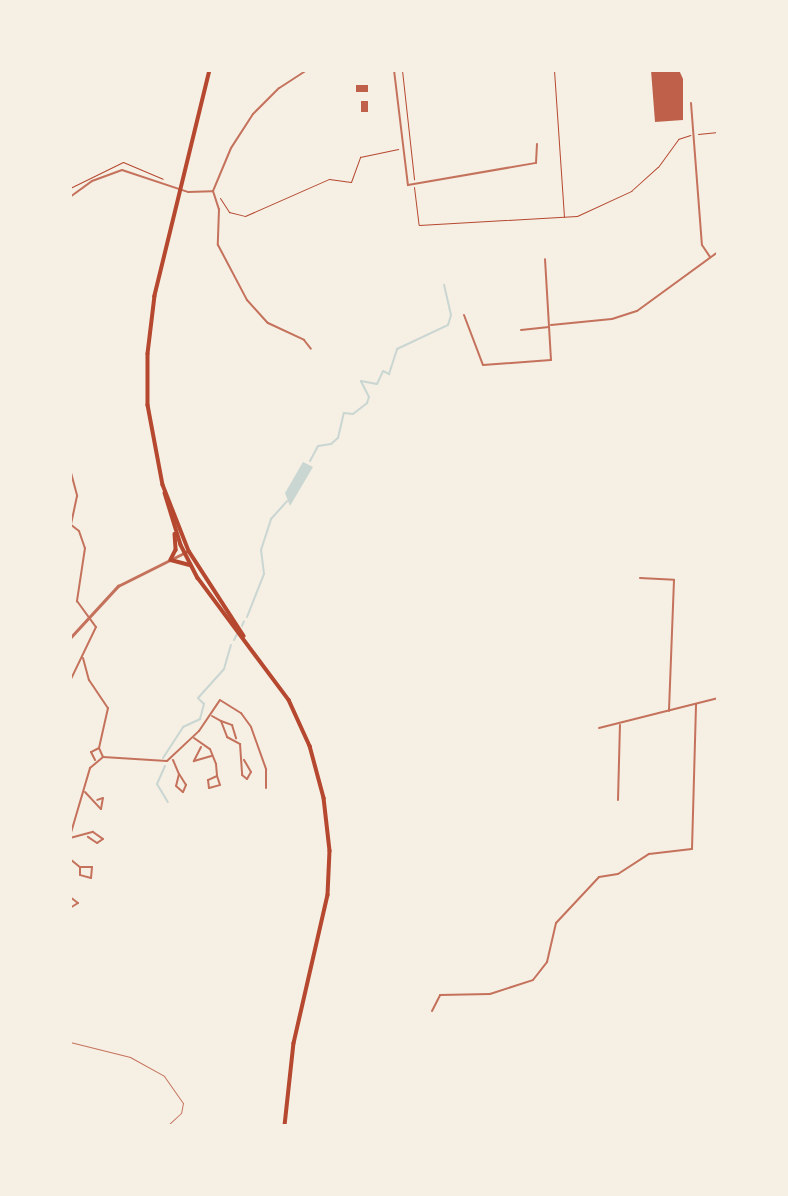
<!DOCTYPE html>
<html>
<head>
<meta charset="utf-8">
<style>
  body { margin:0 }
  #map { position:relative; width:788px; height:1196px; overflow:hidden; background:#f6efe4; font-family:"Zilla Slab",serif }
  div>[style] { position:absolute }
  .water>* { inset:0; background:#c9d6d2 }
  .stream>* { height:2px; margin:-1px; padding:0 1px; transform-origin:1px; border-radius:1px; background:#c9d6d2 }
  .building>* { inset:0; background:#bf614a; transform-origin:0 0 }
  .path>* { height:1px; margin:-0.5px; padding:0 0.5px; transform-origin:0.5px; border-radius:0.5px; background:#b5482f }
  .service>* { height:1px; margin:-0.5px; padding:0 0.5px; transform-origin:0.5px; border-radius:0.5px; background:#c5725c }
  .minor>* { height:2px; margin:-1px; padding:0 1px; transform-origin:1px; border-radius:1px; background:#c5725c }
  .tertiary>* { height:2.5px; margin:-1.25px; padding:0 1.25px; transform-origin:1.25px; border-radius:1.25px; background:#c5725c }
  .trunk>* { height:3.5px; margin:-1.75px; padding:0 1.75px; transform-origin:1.75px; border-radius:1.75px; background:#b5482f }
  span { translate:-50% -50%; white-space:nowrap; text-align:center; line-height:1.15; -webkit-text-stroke:7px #f6efe4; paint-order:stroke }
  .frame { position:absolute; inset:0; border:72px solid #f6efe4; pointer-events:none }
</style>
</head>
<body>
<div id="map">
  <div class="water">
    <div style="clip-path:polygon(303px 462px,313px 467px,290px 506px,285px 493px)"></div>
  </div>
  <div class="stream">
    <div style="left:310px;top:461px;width:17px;rotate:-62deg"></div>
    <div style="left:318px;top:446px;width:13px;rotate:-9deg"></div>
    <div style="left:331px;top:444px;width:9px;rotate:-41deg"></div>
    <div style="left:338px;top:438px;width:26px;rotate:-77deg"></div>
    <div style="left:344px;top:413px;width:9px;rotate:6deg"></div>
    <div style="left:353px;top:414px;width:18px;rotate:-38deg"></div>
    <div style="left:367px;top:403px;width:6px;rotate:-72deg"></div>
    <div style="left:369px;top:397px;width:18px;rotate:-117deg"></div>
    <div style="left:361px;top:381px;width:16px;rotate:11deg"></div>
    <div style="left:377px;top:384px;width:14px;rotate:-65deg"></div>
    <div style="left:383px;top:371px;width:7px;rotate:27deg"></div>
    <div style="left:389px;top:374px;width:26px;rotate:-72deg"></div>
    <div style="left:397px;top:349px;width:56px;rotate:-25.2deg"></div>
    <div style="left:448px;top:325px;width:10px;rotate:-73deg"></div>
    <div style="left:451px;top:315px;width:31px;rotate:-103deg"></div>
    <div style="left:247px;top:617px;width:46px;rotate:-68.4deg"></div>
    <div style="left:264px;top:574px;width:24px;rotate:-97deg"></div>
    <div style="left:261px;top:550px;width:33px;rotate:-72deg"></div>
    <div style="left:271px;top:519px;width:24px;rotate:-48deg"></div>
    <div style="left:242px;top:626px;width:5px;rotate:-68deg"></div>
    <div style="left:234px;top:640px;width:7px;rotate:-63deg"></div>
    <div style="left:163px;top:758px;width:37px;rotate:-57deg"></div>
    <div style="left:183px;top:727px;width:19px;rotate:-25deg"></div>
    <div style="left:200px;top:719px;width:16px;rotate:-75deg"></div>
    <div style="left:204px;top:704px;width:8px;rotate:-135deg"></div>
    <div style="left:198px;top:698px;width:39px;rotate:-48deg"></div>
    <div style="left:224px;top:669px;width:25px;rotate:-74deg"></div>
    <div style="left:165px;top:766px;width:20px;rotate:114deg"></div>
    <div style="left:157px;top:784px;width:21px;rotate:59deg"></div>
  </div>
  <div class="building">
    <div style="clip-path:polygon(651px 70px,679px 70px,683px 79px,683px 120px,655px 122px)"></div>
    <div style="left:368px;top:85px;width:7px;height:12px;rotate:90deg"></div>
    <div style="left:361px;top:101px;width:7px;height:11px"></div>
  </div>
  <div class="path">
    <div style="left:402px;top:70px;width:110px;rotate:83.7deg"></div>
    <div style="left:554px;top:70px;width:147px;rotate:86.1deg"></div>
    <div style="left:698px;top:134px;width:20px;rotate:-6deg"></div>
    <div style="left:414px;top:187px;width:38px;rotate:83deg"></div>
    <div style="left:419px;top:225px;width:158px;rotate:-3.3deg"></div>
    <div style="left:577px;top:216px;width:60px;rotate:-24.8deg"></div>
    <div style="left:631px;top:191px;width:36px;rotate:-42deg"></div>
    <div style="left:658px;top:167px;width:34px;rotate:-54deg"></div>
    <div style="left:678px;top:139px;width:13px;rotate:-18deg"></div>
    <div style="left:70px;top:188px;width:59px;rotate:-26.1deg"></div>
    <div style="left:123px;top:162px;width:43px;rotate:23deg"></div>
    <div style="left:220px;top:198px;width:17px;rotate:57deg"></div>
    <div style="left:229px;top:212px;width:16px;rotate:14deg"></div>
    <div style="left:245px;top:216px;width:92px;rotate:-23.8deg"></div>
    <div style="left:329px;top:179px;width:22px;rotate:8deg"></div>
    <div style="left:351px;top:182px;width:27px;rotate:-70deg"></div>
    <div style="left:360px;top:157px;width:39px;rotate:-12deg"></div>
  </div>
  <div class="service">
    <div style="left:70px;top:1042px;width:62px;rotate:14deg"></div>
    <div style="left:130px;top:1057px;width:39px;rotate:29deg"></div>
    <div style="left:164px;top:1076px;width:33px;rotate:55deg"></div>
    <div style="left:183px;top:1103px;width:10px;rotate:101deg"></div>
    <div style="left:181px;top:1113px;width:19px;rotate:137deg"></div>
  </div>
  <div class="minor">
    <div style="left:307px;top:70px;width:33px;rotate:147deg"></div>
    <div style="left:279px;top:88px;width:37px;rotate:135deg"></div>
    <div style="left:253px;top:114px;width:40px;rotate:122.9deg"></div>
    <div style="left:231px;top:148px;width:47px;rotate:112.7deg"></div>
    <div style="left:213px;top:191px;width:19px;rotate:72deg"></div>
    <div style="left:219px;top:209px;width:36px;rotate:92deg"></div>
    <div style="left:218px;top:245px;width:62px;rotate:62.2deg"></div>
    <div style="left:247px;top:300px;width:31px;rotate:48deg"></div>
    <div style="left:268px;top:323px;width:40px;rotate:25deg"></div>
    <div style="left:304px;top:340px;width:11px;rotate:52deg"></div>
    <div style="left:394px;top:70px;width:116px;rotate:83.1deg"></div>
    <div style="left:408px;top:185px;width:130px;rotate:-9.8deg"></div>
    <div style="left:536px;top:163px;width:19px;rotate:-87deg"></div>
    <div style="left:691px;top:103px;width:142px;rotate:85.6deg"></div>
    <div style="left:702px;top:245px;width:14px;rotate:56deg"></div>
    <div style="left:70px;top:197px;width:27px;rotate:-36deg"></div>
    <div style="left:92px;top:181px;width:32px;rotate:-20deg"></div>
    <div style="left:122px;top:170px;width:70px;rotate:18.4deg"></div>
    <div style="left:188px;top:192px;width:24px;rotate:-2deg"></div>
    <div style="left:464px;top:315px;width:53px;rotate:69.2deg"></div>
    <div style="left:483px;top:365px;width:68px;rotate:-4.2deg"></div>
    <div style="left:551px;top:360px;width:101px;rotate:-93.4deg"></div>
    <div style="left:551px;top:325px;width:61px;rotate:-5.6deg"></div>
    <div style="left:612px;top:319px;width:26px;rotate:-18deg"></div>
    <div style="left:637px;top:311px;width:100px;rotate:-36.1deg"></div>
    <div style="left:521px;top:330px;width:28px;rotate:-6deg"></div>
    <div style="left:70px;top:469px;width:28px;rotate:75deg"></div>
    <div style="left:77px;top:496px;width:29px;rotate:102deg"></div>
    <div style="left:70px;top:524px;width:11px;rotate:38deg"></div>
    <div style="left:79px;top:531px;width:18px;rotate:71deg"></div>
    <div style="left:85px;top:548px;width:54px;rotate:98.6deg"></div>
    <div style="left:77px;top:601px;width:32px;rotate:54deg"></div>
    <div style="left:96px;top:627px;width:60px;rotate:115.7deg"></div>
    <div style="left:640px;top:578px;width:34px;rotate:3deg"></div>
    <div style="left:674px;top:580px;width:131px;rotate:92.2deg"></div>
    <div style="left:83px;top:658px;width:23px;rotate:75deg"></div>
    <div style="left:89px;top:680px;width:34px;rotate:56deg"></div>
    <div style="left:108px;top:708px;width:41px;rotate:102.7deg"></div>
    <div style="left:212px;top:716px;width:10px;rotate:29deg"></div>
    <div style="left:221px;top:721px;width:17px;rotate:69deg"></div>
    <div style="left:227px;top:737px;width:15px;rotate:28deg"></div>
    <div style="left:240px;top:744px;width:31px;rotate:86deg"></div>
    <div style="left:242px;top:775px;width:6px;rotate:39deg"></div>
    <div style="left:247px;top:779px;width:8px;rotate:-60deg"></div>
    <div style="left:251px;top:772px;width:14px;rotate:-120deg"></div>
    <div style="left:221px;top:721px;width:12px;rotate:20deg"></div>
    <div style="left:232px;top:725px;width:14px;rotate:73deg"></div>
    <div style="left:599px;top:728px;width:123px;rotate:-14.1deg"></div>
    <div style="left:194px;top:738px;width:19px;rotate:35deg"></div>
    <div style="left:210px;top:749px;width:16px;rotate:68deg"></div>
    <div style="left:216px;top:764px;width:12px;rotate:85deg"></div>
    <div style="left:217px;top:776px;width:10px;rotate:156deg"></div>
    <div style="left:208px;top:780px;width:8px;rotate:83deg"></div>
    <div style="left:209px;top:788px;width:11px;rotate:-15deg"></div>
    <div style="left:220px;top:785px;width:9px;rotate:-108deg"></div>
    <div style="left:201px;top:747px;width:16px;rotate:117deg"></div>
    <div style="left:194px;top:761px;width:18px;rotate:-16deg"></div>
    <div style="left:103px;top:757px;width:64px;rotate:3.6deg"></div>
    <div style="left:167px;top:761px;width:44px;rotate:-43.2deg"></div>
    <div style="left:199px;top:731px;width:37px;rotate:-56deg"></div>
    <div style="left:220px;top:700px;width:25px;rotate:32deg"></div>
    <div style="left:241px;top:713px;width:17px;rotate:54deg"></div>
    <div style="left:251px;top:727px;width:45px;rotate:70.3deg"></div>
    <div style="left:266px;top:769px;width:19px;rotate:90deg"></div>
    <div style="left:173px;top:760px;width:15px;rotate:67deg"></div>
    <div style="left:179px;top:774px;width:12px;rotate:104deg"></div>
    <div style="left:176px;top:786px;width:9px;rotate:41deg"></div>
    <div style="left:183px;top:792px;width:8px;rotate:-67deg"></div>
    <div style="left:186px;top:785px;width:13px;rotate:-122deg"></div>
    <div style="left:85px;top:792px;width:23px;rotate:47deg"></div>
    <div style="left:101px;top:809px;width:11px;rotate:-80deg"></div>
    <div style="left:103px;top:798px;width:6px;rotate:162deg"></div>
    <div style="left:618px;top:800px;width:75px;rotate:-88.5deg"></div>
    <div style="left:70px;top:836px;width:71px;rotate:-73.6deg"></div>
    <div style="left:90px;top:768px;width:17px;rotate:-40deg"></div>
    <div style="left:103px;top:757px;width:10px;rotate:-114deg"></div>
    <div style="left:99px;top:748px;width:9px;rotate:153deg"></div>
    <div style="left:91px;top:752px;width:9px;rotate:63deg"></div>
    <div style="left:70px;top:838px;width:24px;rotate:-15deg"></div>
    <div style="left:93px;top:832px;width:12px;rotate:35deg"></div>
    <div style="left:103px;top:839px;width:7px;rotate:146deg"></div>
    <div style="left:97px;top:843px;width:11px;rotate:-146deg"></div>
    <div style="left:70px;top:859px;width:13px;rotate:39deg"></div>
    <div style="left:80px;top:867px;width:12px"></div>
    <div style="left:92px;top:867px;width:11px;rotate:95deg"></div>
    <div style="left:91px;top:878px;width:11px;rotate:-165deg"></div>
    <div style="left:80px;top:875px;width:8px;rotate:-90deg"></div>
    <div style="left:70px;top:897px;width:10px;rotate:37deg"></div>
    <div style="left:78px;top:903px;width:9px;rotate:148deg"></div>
    <div style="left:432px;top:1011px;width:18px;rotate:-63deg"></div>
    <div style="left:440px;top:995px;width:50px;rotate:-1.1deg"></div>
    <div style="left:490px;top:994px;width:45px;rotate:-18deg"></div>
    <div style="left:533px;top:980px;width:23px;rotate:-52deg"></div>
    <div style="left:547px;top:962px;width:40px;rotate:-77deg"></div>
    <div style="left:556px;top:923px;width:63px;rotate:-46.9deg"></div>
    <div style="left:599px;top:877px;width:19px;rotate:-9deg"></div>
    <div style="left:618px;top:874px;width:37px;rotate:-33deg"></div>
    <div style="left:649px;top:854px;width:43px;rotate:-6.6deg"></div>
    <div style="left:692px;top:849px;width:145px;rotate:-88.4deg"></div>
  </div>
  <div class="tertiary">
    <div style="left:70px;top:638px;width:71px;rotate:-47.3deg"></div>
    <div style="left:118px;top:586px;width:76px;rotate:-26.6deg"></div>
  </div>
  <div class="trunk">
    <div style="left:210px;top:70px;width:233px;rotate:103.7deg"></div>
    <div style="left:155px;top:296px;width:58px;rotate:96.9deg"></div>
    <div style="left:148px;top:354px;width:51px;rotate:90deg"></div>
    <div style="left:148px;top:405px;width:81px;rotate:79.4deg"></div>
    <div style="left:163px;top:485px;width:71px;rotate:68.5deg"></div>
    <div style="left:189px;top:551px;width:101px;rotate:57.1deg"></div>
    <div style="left:165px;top:493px;width:54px;rotate:72.9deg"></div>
    <div style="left:181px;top:545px;width:37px;rotate:63deg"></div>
    <div style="left:198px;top:578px;width:152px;rotate:53.3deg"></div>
    <div style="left:289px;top:700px;width:51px;rotate:65.5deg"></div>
    <div style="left:310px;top:746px;width:54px;rotate:74.9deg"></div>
    <div style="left:324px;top:798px;width:53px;rotate:83.5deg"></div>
    <div style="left:330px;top:851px;width:44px;rotate:92.6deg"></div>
    <div style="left:328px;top:895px;width:152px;rotate:102.9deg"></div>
    <div style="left:294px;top:1043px;width:83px;rotate:96.2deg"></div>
    <div style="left:175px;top:534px;width:16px;rotate:86deg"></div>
    <div style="left:176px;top:550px;width:11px;rotate:117deg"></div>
    <div style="left:171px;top:560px;width:20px;rotate:15deg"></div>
  </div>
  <div class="frame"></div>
</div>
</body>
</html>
